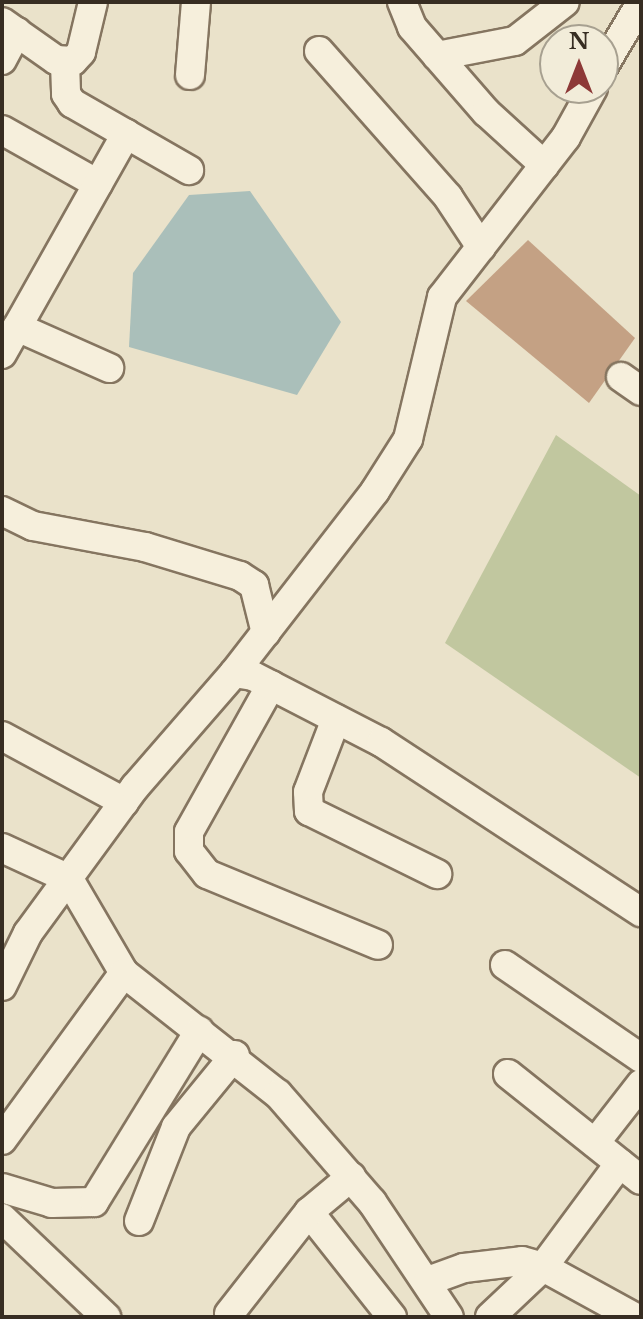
<!DOCTYPE html>
<html>
<head>
<meta charset="utf-8">
<style>
  body { margin:0 }
  #map { position:relative; width:643px; height:1319px; overflow:hidden; background:#eae2ca; font-family:"Libre Baskerville",serif }
  div>[style] { position:absolute }
  .green>* { inset:0; background:#c1c79f }
  .water>* { inset:0; background:#aabfba }
  .building>* { inset:0; background:#c4a184 }
  .roads { filter:drop-shadow(2px 0 #857560) drop-shadow(-2px 0 #857560) drop-shadow(0 2px #857560) drop-shadow(0 -2px #857560) }
  .minor>* { height:28px; margin:-14px; padding:0 14px; transform-origin:14px; border-radius:14px; background:#f6efdc }
  span { translate:-50% -50%; white-space:nowrap; text-align:center; line-height:1.15; -webkit-text-stroke:8px #f2ecd9; paint-order:stroke }
  .frame { position:absolute; inset:0; border:4px solid #372d22; pointer-events:none }
  .north { position:absolute; left:539px; top:24px; width:80px; height:80px; box-sizing:border-box; background:#f2ecd9; border:2px solid #a7a090; border-radius:50%; rotate:0deg; font-size:22px; font-weight:700; line-height:32px; text-align:center; color:#372d22 }
  .north::after { content:''; display:block; margin:auto; width:28px; height:36px; background:#8d3937; clip-path:polygon(50% 0,100% 100%,50% 72%,0 100%) }
</style>
</head>
<body>
<div id="map">
  <div class="green">
    <div style="clip-path:polygon(556px 435px,641px 496px,641px 778px,445px 643px)"></div>
  </div>
  <div class="water">
    <div style="clip-path:polygon(250px 191px,341px 322px,297px 395px,129px 347px,133px 273px,189px 195px)"></div>
  </div>
  <div class="building">
    <div style="clip-path:polygon(528px 240px,635px 338px,589px 403px,466px 301px)"></div>
  </div>
  <div class="roads">
    <div class="minor">
      <div style="left:402px;top:2px;width:27px;rotate:68deg"></div>
      <div style="left:412px;top:27px;width:113px;rotate:49deg"></div>
      <div style="left:486px;top:112px;width:79px;rotate:42.4deg"></div>
      <div style="left:2px;top:22px;width:66px;rotate:35.1deg"></div>
      <div style="left:56px;top:60px;width:17px;rotate:3deg"></div>
      <div style="left:73px;top:61px;width:12px;rotate:-48deg"></div>
      <div style="left:81px;top:52px;width:51px;rotate:-76.5deg"></div>
      <div style="left:319px;top:51px;width:195px;rotate:48.5deg"></div>
      <div style="left:448px;top:197px;width:60px;rotate:56.6deg"></div>
      <div style="left:437px;top:56px;width:79px;rotate:-10.9deg"></div>
      <div style="left:515px;top:41px;width:63px;rotate:-38deg"></div>
      <div style="left:2px;top:60px;width:32px;rotate:-62deg"></div>
      <div style="left:65px;top:63px;width:31px;rotate:88deg"></div>
      <div style="left:66px;top:94px;width:11px;rotate:56deg"></div>
      <div style="left:72px;top:103px;width:135px;rotate:29.8deg"></div>
      <div style="left:603px;top:67px;width:74px;rotate:-59.3deg"></div>
      <div style="left:190px;top:75px;width:73px;rotate:-85.3deg"></div>
      <div style="left:2px;top:130px;width:110px;rotate:29.4deg"></div>
      <div style="left:17px;top:327px;width:101px;rotate:24deg"></div>
      <div style="left:2px;top:354px;width:253px;rotate:-60.6deg"></div>
      <div style="left:621px;top:377px;width:24px;rotate:35deg"></div>
      <div style="left:2px;top:511px;width:34px;rotate:26deg"></div>
      <div style="left:33px;top:526px;width:114px;rotate:10.6deg"></div>
      <div style="left:145px;top:547px;width:99px;rotate:17deg"></div>
      <div style="left:240px;top:576px;width:17px;rotate:33deg"></div>
      <div style="left:254px;top:585px;width:49px;rotate:76deg"></div>
      <div style="left:234px;top:673px;width:230px;rotate:-52.2deg"></div>
      <div style="left:375px;top:491px;width:62px;rotate:-57.6deg"></div>
      <div style="left:408px;top:439px;width:146px;rotate:-76.5deg"></div>
      <div style="left:442px;top:297px;width:202px;rotate:-52.2deg"></div>
      <div style="left:566px;top:137px;width:56px;rotate:-61.1deg"></div>
      <div style="left:271px;top:685px;width:168px;rotate:119.2deg"></div>
      <div style="left:189px;top:832px;width:19px;rotate:90deg"></div>
      <div style="left:189px;top:851px;width:29px;rotate:52deg"></div>
      <div style="left:207px;top:874px;width:185px;rotate:22.5deg"></div>
      <div style="left:336px;top:719px;width:78px;rotate:111deg"></div>
      <div style="left:308px;top:792px;width:19px;rotate:87deg"></div>
      <div style="left:309px;top:811px;width:143px;rotate:26.2deg"></div>
      <div style="left:2px;top:736px;width:139px;rotate:28.4deg"></div>
      <div style="left:2px;top:848px;width:74px;rotate:24.8deg"></div>
      <div style="left:69px;top:879px;width:109px;rotate:59.7deg"></div>
      <div style="left:124px;top:973px;width:196px;rotate:38.2deg"></div>
      <div style="left:278px;top:1094px;width:143px;rotate:49deg"></div>
      <div style="left:372px;top:1202px;width:138px;rotate:56.2deg"></div>
      <div style="left:505px;top:965px;width:165px;rotate:34.4deg"></div>
      <div style="left:2px;top:986px;width:59px;rotate:-63.9deg"></div>
      <div style="left:28px;top:933px;width:181px;rotate:-53.8deg"></div>
      <div style="left:135px;top:787px;width:151px;rotate:-49deg"></div>
      <div style="left:234px;top:673px;width:19px;rotate:9deg"></div>
      <div style="left:253px;top:676px;width:144px;rotate:27.3deg"></div>
      <div style="left:381px;top:742px;width:311px;rotate:33.2deg"></div>
      <div style="left:508px;top:1074px;width:170px;rotate:38.6deg"></div>
      <div style="left:2px;top:1140px;width:207px;rotate:-53.9deg"></div>
      <div style="left:595px;top:1143px;width:75px;rotate:-52.1deg"></div>
      <div style="left:2px;top:1188px;width:52px;rotate:16.7deg"></div>
      <div style="left:52px;top:1203px;width:42px;rotate:-1.4deg"></div>
      <div style="left:94px;top:1202px;width:201px;rotate:-58.4deg"></div>
      <div style="left:309px;top:1212px;width:134px;rotate:51.7deg"></div>
      <div style="left:2px;top:1218px;width:144px;rotate:43.6deg"></div>
      <div style="left:139px;top:1221px;width:101px;rotate:-68.5deg"></div>
      <div style="left:176px;top:1127px;width:93px;rotate:-50.7deg"></div>
      <div style="left:428px;top:1281px;width:38px;rotate:-20deg"></div>
      <div style="left:464px;top:1268px;width:58px;rotate:-6.9deg"></div>
      <div style="left:522px;top:1261px;width:22px;rotate:16deg"></div>
      <div style="left:543px;top:1267px;width:104px;rotate:28.8deg"></div>
      <div style="left:229px;top:1314px;width:130px;rotate:-51.9deg"></div>
      <div style="left:309px;top:1212px;width:55px;rotate:-39.8deg"></div>
      <div style="left:490px;top:1317px;width:73px;rotate:-43.3deg"></div>
      <div style="left:543px;top:1267px;width:129px;rotate:-53.5deg"></div>
    </div>
  </div>
  <div class="frame"></div>
  <div class="north">N</div>
</div>
</body>
</html>
